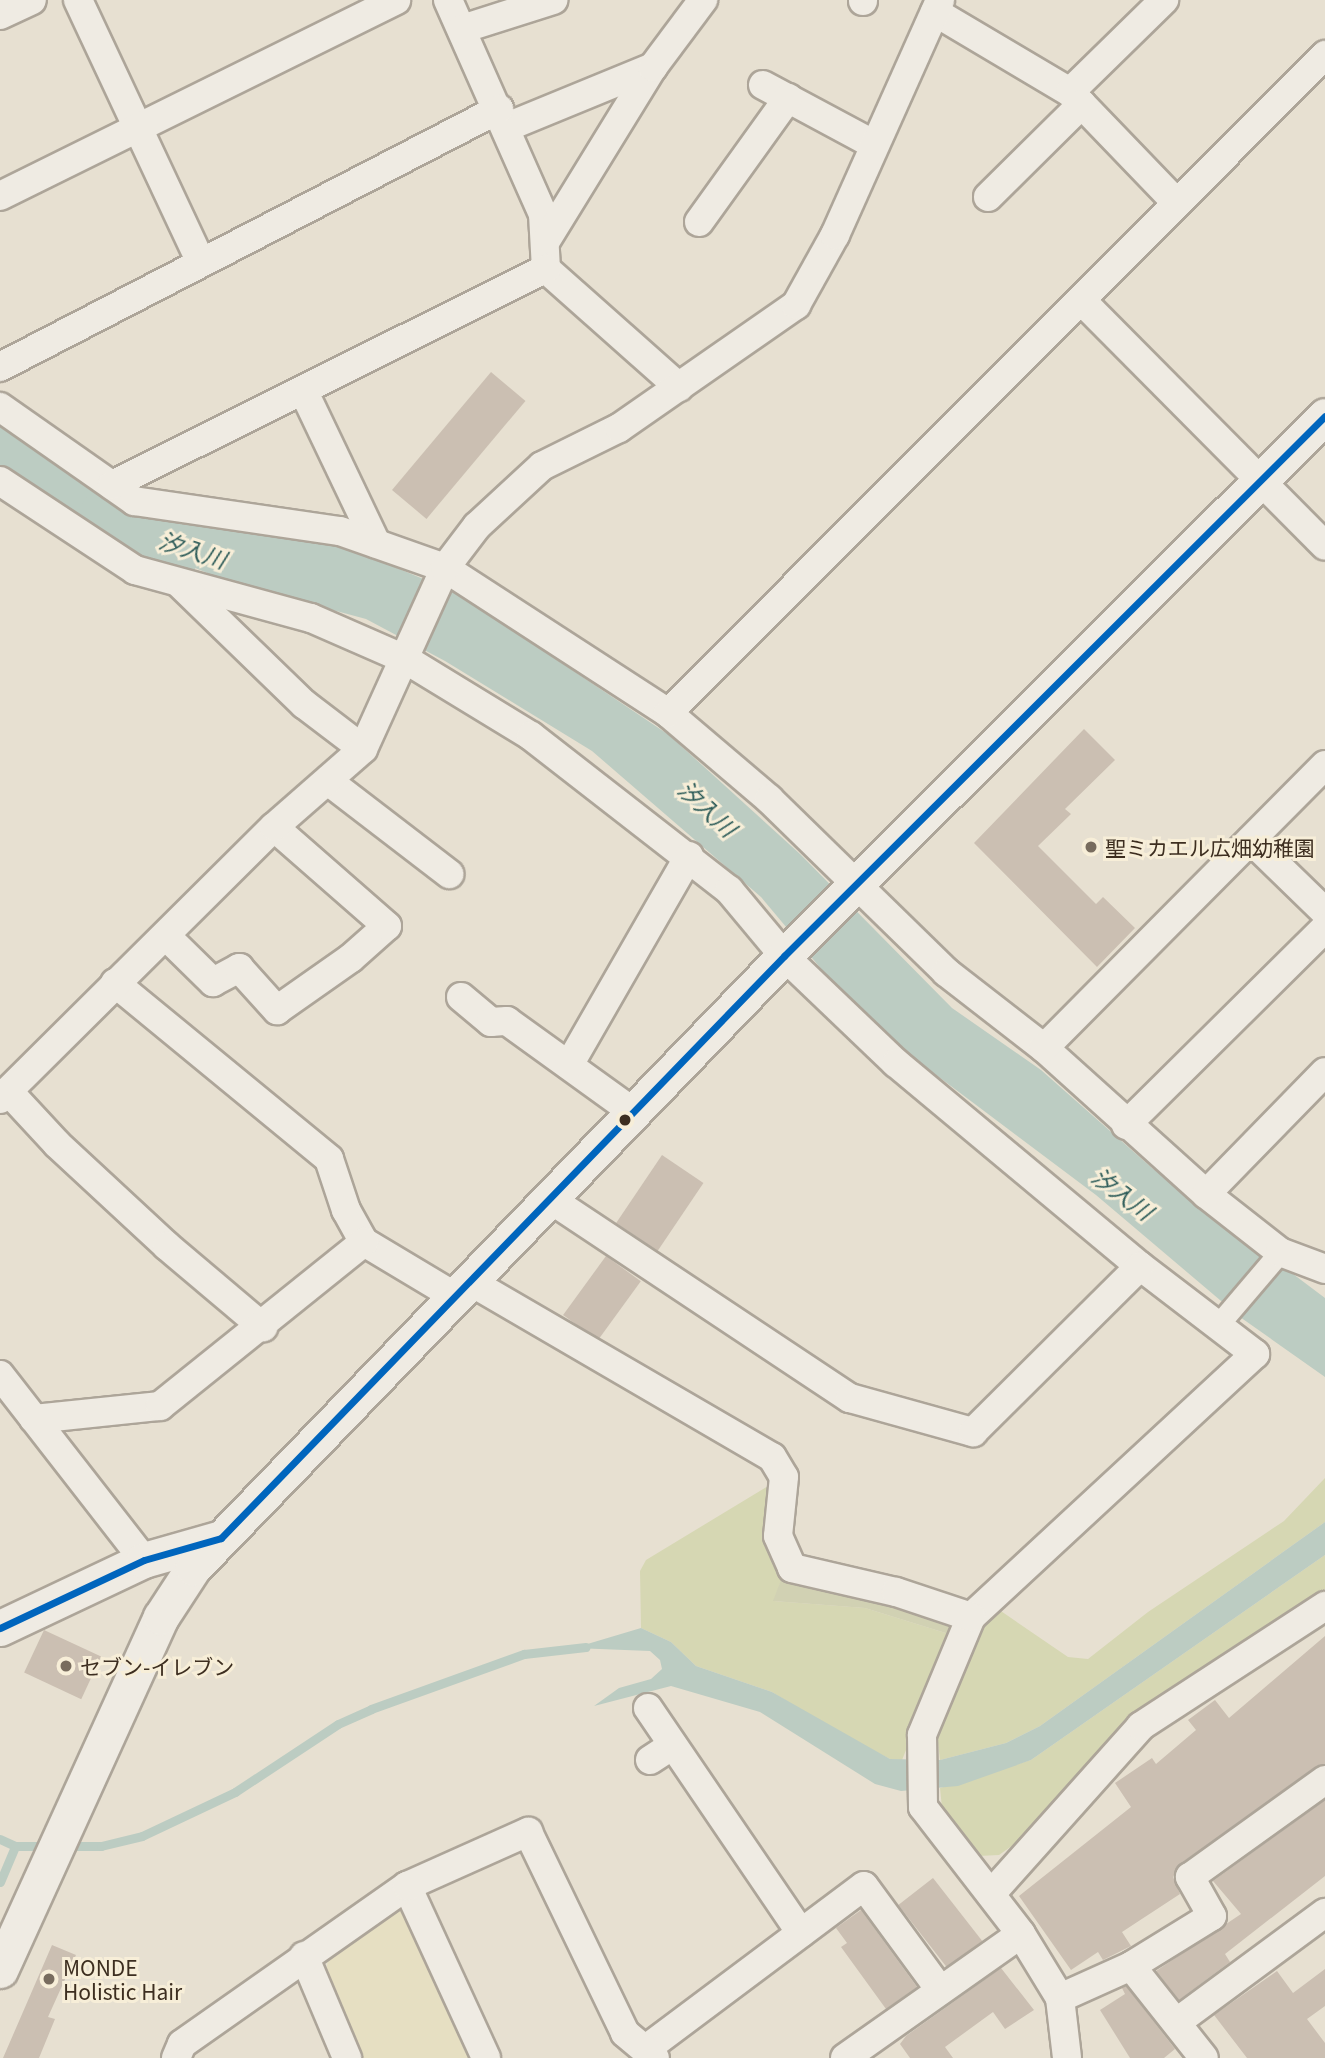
<!DOCTYPE html>
<html>
<head>
<meta charset="utf-8">
<style>
  body { margin:0 }
  #map { position:relative; width:1325px; height:2058px; overflow:hidden; background:#e7e0d1; font-family:Georgia,"Noto Sans JP",serif }
  div>[style] { position:absolute }
  .farmland>* { inset:0; background:#e6dfc2 }
  .green>* { inset:0; background:#d6d7b3 }
  .cemetery>* { inset:0; background:#d1d1b3 }
  .water>* { inset:0; background:#bcccc2 }
  .stream>* { height:9px; margin:-4.5px; padding:0 4.5px; transform-origin:4.5px; border-radius:4.5px; background:#bcccc2 }
  .river>* { height:52px; margin:-26px; padding:0 26px; transform-origin:26px; border-radius:26px; background:#bcccc2 }
  .building>* { inset:0; background:#cbbfb2; transform-origin:0 0 }
  .roads { filter:drop-shadow(2px 0 #ada599) drop-shadow(-2px 0 #ada599) drop-shadow(0 2px #ada599) drop-shadow(0 -2px #ada599) }
  .pedestrian>* { height:21px; margin:-10.5px; padding:0 10.5px; transform-origin:10.5px; border-radius:10.5px; background:#efebe3 }
  .minor>* { height:28px; margin:-14px; padding:0 14px; transform-origin:14px; border-radius:14px; background:#efebe3 }
  .tertiary>* { height:35px; margin:-17.5px; padding:0 17.5px; transform-origin:17.5px; border-radius:17.5px; background:#efebe3 }
  .bus-1>* { height:7px; margin:-3.5px; padding:0 3.5px; transform-origin:3.5px; border-radius:3.5px; background:#0065bd }
  .dots>* { width:19px; height:19px; translate:-50% -50%; box-sizing:border-box; border:4px solid #f7eed8; border-radius:50% }
  span { translate:-50% -50%; white-space:nowrap; text-align:center; line-height:1.15; -webkit-text-stroke:6px #f7eed8; paint-order:stroke }
  .poi-label { font-size:21px; color:#3d2e20 }
  .left { translate:0 -50%; text-align:left }
  .water-label { font-size:23px; color:#2f5d5a; font-style:italic }
</style>
</head>
<body>
<div id="map">
  <div class="farmland">
    <div style="clip-path:polygon(393px 1907px,411px 1913px,476px 2058px,363px 2058px,326px 1972px,329px 1953px)"></div>
  </div>
  <div class="green">
    <div style="clip-path:polygon(1325px 1478px,1325px 1522px,1040px 1726px,1006px 1743px,940px 1760px,936px 1724px,995px 1607px,1068px 1657px,1088px 1659px,1148px 1612px,1284px 1521px)"></div>
    <div style="clip-path:polygon(773px 1483px,784px 1572px,774px 1601px,865px 1608px,952px 1635px,902px 1760px,890px 1759px,848px 1738px,772px 1692px,696px 1666px,671px 1642px,641px 1628px,640px 1571px,646px 1560px)"></div>
    <div style="clip-path:polygon(1325px 1555px,1325px 1589px,1129px 1718px,1016px 1843px,999px 1855px,978px 1856px,942px 1808px,940px 1788px,1031px 1760px)"></div>
  </div>
  <div class="cemetery">
    <div style="clip-path:polygon(784px 1572px,949px 1622px,952px 1635px,865px 1608px,773px 1601px)"></div>
  </div>
  <div class="water">
    <div style="clip-path:polygon(43px 449px,142px 514px,347px 547px,459px 594px,669px 735px,800px 854px,952px 1008px,1041px 1070px,1152px 1168px,1325px 1298px,1325px 1377px,1240px 1317px,1096px 1195px,895px 1044px,833px 983px,761px 897px,592px 751px,445px 661px,366px 619px,229px 582px,135px 543px)"></div>
    <div style="clip-path:polygon(1325px 1522px,1325px 1555px,1031px 1760px,958px 1786px,901px 1791px,875px 1784px,760px 1712px,671px 1686px,594px 1706px,619px 1688px,651px 1679px,662px 1669px,660px 1660px,650px 1651px,574px 1648px,641px 1628px,671px 1642px,696px 1666px,772px 1692px,890px 1759px,940px 1760px,1006px 1743px,1040px 1726px)"></div>
  </div>
  <div class="stream">
    <div style="left:0;top:1839px;width:17px;rotate:25deg"></div>
    <div style="left:15px;top:1846px;width:35px"></div>
    <div style="left:67px;top:1846px;width:34px"></div>
    <div style="left:101px;top:1846px;width:42px;rotate:-13.7deg"></div>
    <div style="left:142px;top:1836px;width:103px;rotate:-25.3deg"></div>
    <div style="left:235px;top:1792px;width:123px;rotate:-33.4deg"></div>
    <div style="left:338px;top:1724px;width:36px;rotate:-24deg"></div>
    <div style="left:371px;top:1709px;width:163px;rotate:-19.8deg"></div>
    <div style="left:524px;top:1654px;width:62px;rotate:-6.4deg"></div>
    <div style="left:0;top:1882px;width:39px;rotate:-67deg"></div>
  </div>
  <div class="river">
    <div style="left:0;top:441px;width:129px;rotate:35.5deg"></div>
    <div style="left:105px;top:516px;width:81px;rotate:23.4deg"></div>
  </div>
  <div class="building">
    <div style="left:491px;top:372px;width:45px;height:154px;rotate:40deg"></div>
    <div style="clip-path:polygon(1084px 729px,1115px 760px,1065px 809px,1071px 814px,1038px 846px,1096px 904px,1103px 897px,1135px 928px,1097px 967px,974px 843px)"></div>
    <div style="left:662px;top:1155px;width:50px;height:82px;rotate:34deg"></div>
    <div style="left:606px;top:1256px;width:43px;height:73px;rotate:36deg"></div>
    <div style="left:44px;top:1630px;width:63px;height:47px;rotate:25deg"></div>
    <div style="clip-path:polygon(1325px 1636px,1325px 1764px,1180px 1864px,1173px 1877px,1180px 1894px,1122px 1932px,1131px 1946px,1103px 1960px,1098px 1952px,1071px 1970px,1019px 1896px,1131px 1807px,1115px 1783px,1152px 1758px,1156px 1764px,1196px 1730px,1188px 1720px,1215px 1700px,1229px 1718px)"></div>
    <div style="clip-path:polygon(1325px 1800px,1325px 1876px,1225px 1954px,1230px 1962px,1179px 2000px,1156px 1971px,1241px 1914px,1213px 1881px)"></div>
    <div style="left:933px;top:1878px;width:80px;height:44px;rotate:52deg"></div>
    <div style="clip-path:polygon(861px 1910px,917px 1987px,886px 2009px,841px 1947px,847px 1943px,836px 1928px)"></div>
    <div style="clip-path:polygon(52px 1945px,76px 1955px,48px 2017px,55px 2019px,39px 2058px,3px 2058px)"></div>
    <div style="clip-path:polygon(1001px 1968px,1034px 2010px,1005px 2029px,993px 2012px,945px 2047px,953px 2058px,910px 2058px,900px 2044px,906px 2036px)"></div>
    <div style="clip-path:polygon(1325px 1969px,1325px 2006px,1307px 2019px,1325px 2043px,1325px 2058px,1247px 2058px,1214px 2015px,1277px 1971px,1293px 1993px)"></div>
    <div style="clip-path:polygon(1126px 1986px,1175px 2049px,1164px 2058px,1130px 2058px,1100px 2010px,1125px 1994px,1122px 1988px)"></div>
  </div>
  <div class="roads">
    <div class="pedestrian">
      <div style="left:1217px;top:1326px;width:97px;rotate:-49.6deg"></div>
    </div>
    <div class="minor">
      <div style="left:78px;top:0;width:290px;rotate:64.9deg"></div>
      <div style="left:448px;top:0;width:234px;rotate:66.1deg"></div>
      <div style="left:543px;top:214px;width:55px;rotate:86.9deg"></div>
      <div style="left:546px;top:269px;width:178px;rotate:41.6deg"></div>
      <div style="left:863px;top:1px;width:1px;rotate:-90deg"></div>
      <div style="left:935px;top:12px;width:157px;rotate:30.7deg"></div>
      <div style="left:1070px;top:92px;width:154px;rotate:46.1deg"></div>
      <div style="left:0;top:15px;width:35px;rotate:-25deg"></div>
      <div style="left:462px;top:29px;width:96px;rotate:-17.7deg"></div>
      <div style="left:763px;top:85px;width:125px;rotate:28.2deg"></div>
      <div style="left:1070px;top:92px;width:132px;rotate:-44.4deg"></div>
      <div style="left:507px;top:127px;width:158px;rotate:-22.3deg"></div>
      <div style="left:0;top:196px;width:442px;rotate:-26.3deg"></div>
      <div style="left:988px;top:197px;width:132px;rotate:-44.7deg"></div>
      <div style="left:699px;top:222px;width:153px;rotate:-54.3deg"></div>
      <div style="left:547px;top:239px;width:202px;rotate:-58.4deg"></div>
      <div style="left:653px;top:67px;width:84px;rotate:-53.3deg"></div>
      <div style="left:1081px;top:300px;width:346px;rotate:45.2deg"></div>
      <div style="left:0;top:367px;width:562px;rotate:-27.34deg"></div>
      <div style="left:303px;top:390px;width:170px;rotate:64.5deg"></div>
      <div style="left:0;top:407px;width:164px;rotate:35deg"></div>
      <div style="left:134px;top:501px;width:208px;rotate:8.3deg"></div>
      <div style="left:340px;top:531px;width:111px;rotate:19.4deg"></div>
      <div style="left:445px;top:568px;width:266px;rotate:33deg"></div>
      <div style="left:668px;top:713px;width:133px;rotate:40.4deg"></div>
      <div style="left:769px;top:799px;width:248px;rotate:44.3deg"></div>
      <div style="left:946px;top:972px;width:124px;rotate:37.8deg"></div>
      <div style="left:1044px;top:1048px;width:218px;rotate:42deg"></div>
      <div style="left:1206px;top:1194px;width:94px;rotate:38.1deg"></div>
      <div style="left:1280px;top:1252px;width:48px;rotate:20.7deg"></div>
      <div style="left:0;top:481px;width:162px;rotate:33.4deg"></div>
      <div style="left:135px;top:570px;width:182px;rotate:15.3deg"></div>
      <div style="left:311px;top:618px;width:103px;rotate:23.6deg"></div>
      <div style="left:405px;top:659px;width:148px;rotate:31.4deg"></div>
      <div style="left:531px;top:736px;width:251px;rotate:37.9deg"></div>
      <div style="left:729px;top:890px;width:86px;rotate:50.2deg"></div>
      <div style="left:784px;top:956px;width:155px;rotate:43.7deg"></div>
      <div style="left:896px;top:1063px;width:317px;rotate:39.8deg"></div>
      <div style="left:1140px;top:1266px;width:145px;rotate:37.4deg"></div>
      <div style="left:1255px;top:1354px;width:387px;rotate:137.2deg"></div>
      <div style="left:971px;top:1617px;width:128px;rotate:112.6deg"></div>
      <div style="left:922px;top:1735px;width:72px;rotate:89.2deg"></div>
      <div style="left:923px;top:1807px;width:160px;rotate:52.3deg"></div>
      <div style="left:1021px;top:1934px;width:75px;rotate:58.6deg"></div>
      <div style="left:1060px;top:1998px;width:60px;rotate:83.3deg"></div>
      <div style="left:112px;top:485px;width:485px;rotate:-26.5deg"></div>
      <div style="left:180px;top:584px;width:173px;rotate:44.1deg"></div>
      <div style="left:304px;top:704px;width:74px;rotate:37.3deg"></div>
      <div style="left:668px;top:713px;width:930px;rotate:-45.04deg"></div>
      <div style="left:328px;top:781px;width:153px;rotate:37.5deg"></div>
      <div style="left:1251px;top:840px;width:103px;rotate:44.2deg"></div>
      <div style="left:166px;top:936px;width:66px;rotate:44.4deg"></div>
      <div style="left:213px;top:982px;width:30px;rotate:-28deg"></div>
      <div style="left:239px;top:968px;width:57px;rotate:47.9deg"></div>
      <div style="left:277px;top:1010px;width:90px;rotate:-35.1deg"></div>
      <div style="left:351px;top:958px;width:48px;rotate:-41.6deg"></div>
      <div style="left:387px;top:926px;width:150px;rotate:-138.8deg"></div>
      <div style="left:115px;top:983px;width:277px;rotate:39.4deg"></div>
      <div style="left:329px;top:1159px;width:54px;rotate:71.6deg"></div>
      <div style="left:346px;top:1210px;width:37px;rotate:61deg"></div>
      <div style="left:364px;top:1242px;width:107px;rotate:30.9deg"></div>
      <div style="left:461px;top:997px;width:39px;rotate:40deg"></div>
      <div style="left:491px;top:1022px;width:16px;rotate:-4deg"></div>
      <div style="left:507px;top:1021px;width:155px;rotate:35.8deg"></div>
      <div style="left:1044px;top:1048px;width:399px;rotate:-45.2deg"></div>
      <div style="left:569px;top:1065px;width:241px;rotate:-60.1deg"></div>
      <div style="left:8px;top:1091px;width:72px;rotate:47.2deg"></div>
      <div style="left:57px;top:1144px;width:150px;rotate:42.8deg"></div>
      <div style="left:167px;top:1246px;width:126px;rotate:40.2deg"></div>
      <div style="left:0;top:1099px;width:386px;rotate:-44.8deg"></div>
      <div style="left:274px;top:827px;width:118px;rotate:-41.2deg"></div>
      <div style="left:363px;top:749px;width:199px;rotate:-65.6deg"></div>
      <div style="left:445px;top:568px;width:53px;rotate:-52.7deg"></div>
      <div style="left:477px;top:526px;width:88px;rotate:-42.7deg"></div>
      <div style="left:542px;top:466px;width:86px;rotate:-26.3deg"></div>
      <div style="left:619px;top:428px;width:216px;rotate:-34.8deg"></div>
      <div style="left:796px;top:305px;width:80px;rotate:-60.9deg"></div>
      <div style="left:835px;top:235px;width:257px;rotate:-65.9deg"></div>
      <div style="left:1126px;top:1125px;width:280px;rotate:-44.7deg"></div>
      <div style="left:1206px;top:1194px;width:170px;rotate:-45.7deg"></div>
      <div style="left:550px;top:1199px;width:360px;rotate:33.6deg"></div>
      <div style="left:850px;top:1398px;width:128px;rotate:15.5deg"></div>
      <div style="left:973px;top:1432px;width:235px;rotate:-44.8deg"></div>
      <div style="left:471px;top:1282px;width:348px;rotate:30.2deg"></div>
      <div style="left:772px;top:1457px;width:23px;rotate:59deg"></div>
      <div style="left:784px;top:1477px;width:59px;rotate:95.8deg"></div>
      <div style="left:778px;top:1536px;width:35px;rotate:66deg"></div>
      <div style="left:792px;top:1568px;width:107px;rotate:13deg"></div>
      <div style="left:896px;top:1592px;width:79px;rotate:18.4deg"></div>
      <div style="left:0;top:1375px;width:234px;rotate:52.1deg"></div>
      <div style="left:34px;top:1419px;width:127px;rotate:-5.9deg"></div>
      <div style="left:160px;top:1406px;width:262px;rotate:-38.8deg"></div>
      <div style="left:648px;top:1708px;width:272px;rotate:55.8deg"></div>
      <div style="left:650px;top:1760px;width:27px;rotate:-33deg"></div>
      <div style="left:407px;top:1886px;width:189px;rotate:65.3deg"></div>
      <div style="left:991px;top:1894px;width:225px;rotate:-48.2deg"></div>
      <div style="left:1141px;top:1726px;width:220px;rotate:-33.1deg"></div>
      <div style="left:304px;top:1956px;width:111px;rotate:67.1deg"></div>
      <div style="left:1131px;top:1966px;width:117px;rotate:51.6deg"></div>
      <div style="left:1060px;top:1998px;width:78px;rotate:-24.3deg"></div>
      <div style="left:1131px;top:1966px;width:95px;rotate:-31.7deg"></div>
      <div style="left:1212px;top:1916px;width:45px;rotate:-119.4deg"></div>
      <div style="left:1190px;top:1877px;width:166px;rotate:-35.7deg"></div>
      <div style="left:1177px;top:2022px;width:184px;rotate:-36.4deg"></div>
      <div style="left:646px;top:2049px;width:272px;rotate:-36.8deg"></div>
      <div style="left:864px;top:1886px;width:129px;rotate:53.8deg"></div>
      <div style="left:176px;top:2058px;width:15px;rotate:-67deg"></div>
      <div style="left:182px;top:2044px;width:275px;rotate:-35.1deg"></div>
      <div style="left:407px;top:1886px;width:133px;rotate:-24.1deg"></div>
      <div style="left:528px;top:1832px;width:223px;rotate:64.2deg"></div>
      <div style="left:625px;top:2033px;width:39px;rotate:40deg"></div>
      <div style="left:845px;top:2058px;width:215px;rotate:-35.2deg"></div>
    </div>
    <div class="tertiary">
      <div style="left:0;top:1628px;width:159px;rotate:-25.3deg"></div>
      <div style="left:144px;top:1560px;width:80px;rotate:-15.9deg"></div>
      <div style="left:0;top:1970px;width:388px;rotate:-65.5deg"></div>
      <div style="left:161px;top:1617px;width:59px;rotate:-56.9deg"></div>
      <div style="left:193px;top:1568px;width:851px;rotate:-46deg"></div>
      <div style="left:784px;top:956px;width:764px;rotate:-44.95deg"></div>
    </div>
  </div>
  <div class="bus-1">
    <div style="left:0;top:1628px;width:159px;rotate:-25.3deg"></div>
    <div style="left:144px;top:1560px;width:80px;rotate:-15.9deg"></div>
    <div style="left:221px;top:1538px;width:810px;rotate:-45.95deg"></div>
    <div style="left:784px;top:956px;width:764px;rotate:-44.95deg"></div>
  </div>
  <div class="dots">
    <div style="left:1091px;top:847px;background:#786c5e"></div>
    <div style="left:625px;top:1120px;background:#3d2e20"></div>
    <div style="left:66px;top:1666px;background:#786c5e"></div>
    <div style="left:49px;top:1979px;background:#786c5e"></div>
  </div>
  <div class="poi-label">
    <span class="left" style="left:1105px;top:847px">聖ミカエル広畑幼稚園</span>
    <span class="left" style="left:80px;top:1666px">セブン-イレブン</span>
    <span class="left" style="left:63px;top:1979px">MONDE<br>Holistic Hair</span>
  </div>
  <div class="water-label">
    <span style="left:193px;top:549px;rotate:18deg">汐入川</span>
    <span style="left:708px;top:808px;rotate:43deg">汐入川</span>
    <span style="left:1123px;top:1193px;rotate:37deg">汐入川</span>
  </div>
</div>
</body>
</html>
